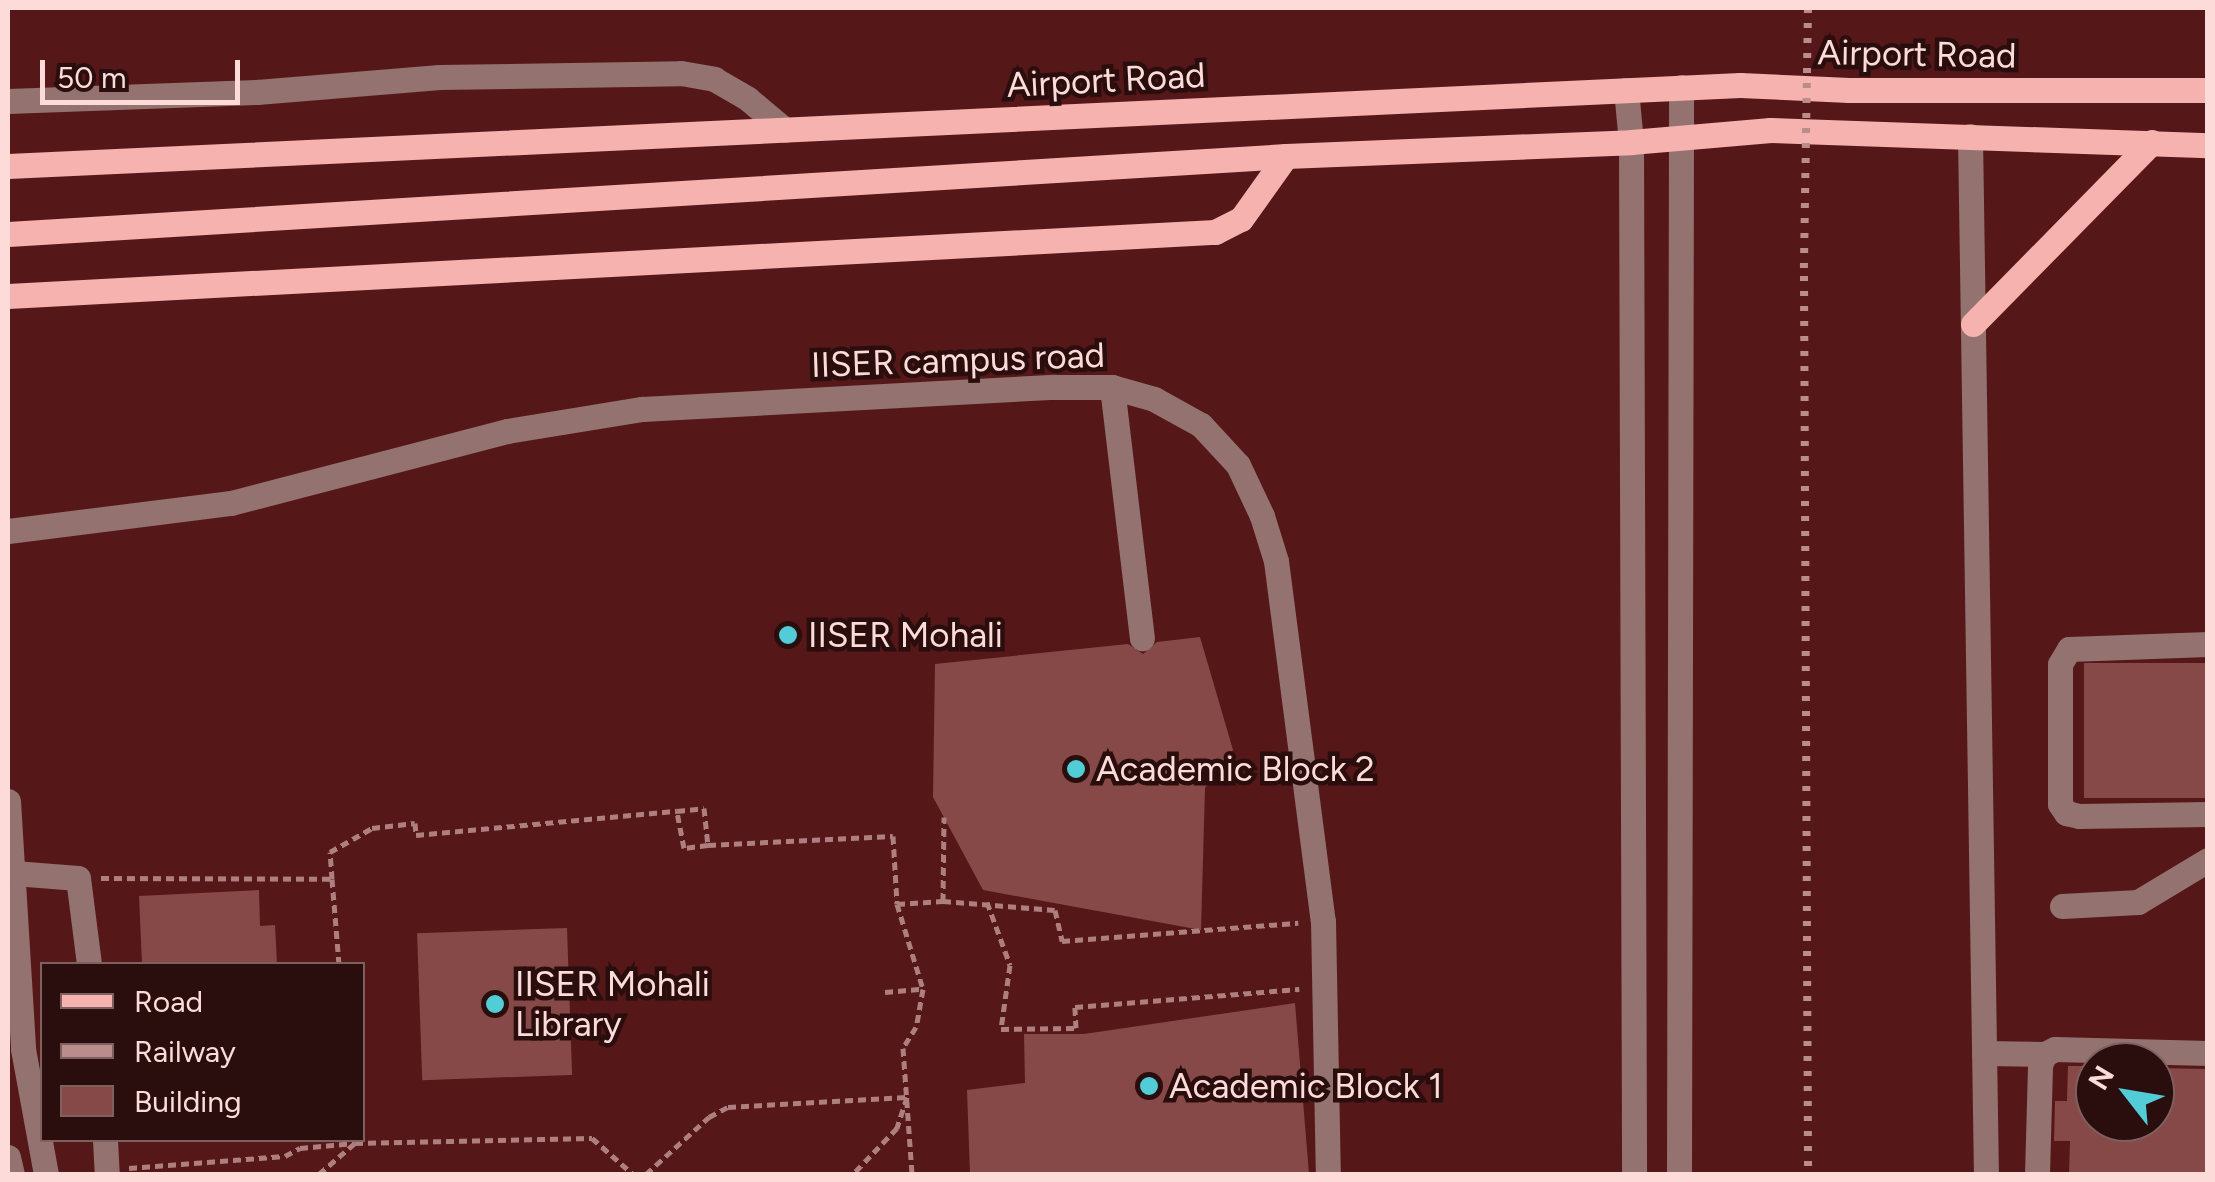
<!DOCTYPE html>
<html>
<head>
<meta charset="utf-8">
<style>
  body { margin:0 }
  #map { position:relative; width:2215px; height:1182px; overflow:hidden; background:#561719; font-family:Figtree,sans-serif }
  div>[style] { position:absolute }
  .building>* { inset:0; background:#864947; transform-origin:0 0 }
  .path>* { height:5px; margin-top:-2.5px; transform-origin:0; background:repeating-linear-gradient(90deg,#ae7f7f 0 8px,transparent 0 13px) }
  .minor>* { height:25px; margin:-12.5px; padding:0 12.5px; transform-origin:12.5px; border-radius:12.5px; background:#93726f }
  .major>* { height:25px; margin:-12.5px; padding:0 12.5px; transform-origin:12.5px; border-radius:12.5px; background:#f5b2ae }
  .rail>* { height:8px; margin-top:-4px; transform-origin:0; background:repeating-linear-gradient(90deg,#ba8d8c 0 5px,transparent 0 15px) }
  .dots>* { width:28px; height:28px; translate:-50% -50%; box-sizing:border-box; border:5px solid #2a0e0e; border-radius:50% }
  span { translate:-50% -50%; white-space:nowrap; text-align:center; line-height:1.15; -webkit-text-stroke:9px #2a0e0e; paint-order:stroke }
  .street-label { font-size:35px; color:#fcdbd9 }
  .poi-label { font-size:35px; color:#fcdbd9 }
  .left { translate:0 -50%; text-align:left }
  .frame { position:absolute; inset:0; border:10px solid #fcdbd9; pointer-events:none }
  .legend { position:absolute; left:40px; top:962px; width:325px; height:180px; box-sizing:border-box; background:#2a0e0e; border:2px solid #7e605f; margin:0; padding:12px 18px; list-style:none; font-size:30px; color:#fcdbd9 }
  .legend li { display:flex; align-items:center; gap:20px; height:50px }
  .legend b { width:50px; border:2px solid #7e605f }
  .north { position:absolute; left:2075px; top:1042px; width:100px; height:100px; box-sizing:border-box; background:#2a0e0e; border:2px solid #7e605f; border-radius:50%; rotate:301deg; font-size:28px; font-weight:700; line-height:40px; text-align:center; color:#fcdbd9 }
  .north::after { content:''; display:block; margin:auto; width:35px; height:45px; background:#52ccd6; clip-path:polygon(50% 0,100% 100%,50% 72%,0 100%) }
  .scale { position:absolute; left:40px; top:60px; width:200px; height:45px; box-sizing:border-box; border:5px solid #fcdbd9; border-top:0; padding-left:12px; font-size:30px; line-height:35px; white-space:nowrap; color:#fcdbd9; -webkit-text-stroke:8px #2a0e0e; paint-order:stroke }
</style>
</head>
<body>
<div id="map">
  <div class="building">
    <div style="clip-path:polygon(1200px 637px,1233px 750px,1205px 788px,1201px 930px,983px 890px,933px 797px,935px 664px,1128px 644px,1143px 654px,1157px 642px)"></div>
    <div style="left:2208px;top:663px;width:135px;height:124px;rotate:90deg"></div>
    <div style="clip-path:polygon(259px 890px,260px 926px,275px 925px,277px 964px,142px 964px,139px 896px)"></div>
    <div style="left:567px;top:928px;width:147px;height:150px;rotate:88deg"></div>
    <div style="clip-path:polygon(1295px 1003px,1309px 1174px,970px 1174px,967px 1090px,1025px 1083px,1024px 1034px,1084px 1034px)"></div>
    <div style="clip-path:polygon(2068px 1066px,2095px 1066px,2095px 1122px,2155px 1122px,2155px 1068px,2208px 1069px,2208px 1174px,2069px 1174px,2070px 1141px,2054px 1141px,2055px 1101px,2067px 1101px)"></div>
  </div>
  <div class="path">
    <div style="left:708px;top:845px;width:185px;rotate:-2.8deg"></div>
    <div style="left:893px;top:836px;width:68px;rotate:86.6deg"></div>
    <div style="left:897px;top:904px;width:46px;rotate:-3.7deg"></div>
    <div style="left:943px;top:901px;width:84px;rotate:-89.3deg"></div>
    <div style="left:101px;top:878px;width:231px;rotate:0.2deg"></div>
    <div style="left:332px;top:879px;width:85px;rotate:85.3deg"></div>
    <div style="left:332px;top:879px;width:27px;rotate:-94deg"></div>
    <div style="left:330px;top:852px;width:48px;rotate:-29.7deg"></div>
    <div style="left:372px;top:828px;width:43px;rotate:-6.6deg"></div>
    <div style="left:415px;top:823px;width:12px;rotate:85deg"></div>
    <div style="left:416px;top:835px;width:262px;rotate:-5.3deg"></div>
    <div style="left:677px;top:811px;width:27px;rotate:-6deg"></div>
    <div style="left:704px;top:808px;width:37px;rotate:84deg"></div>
    <div style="left:708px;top:845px;width:24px;rotate:173deg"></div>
    <div style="left:684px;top:848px;width:38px;rotate:-101deg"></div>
    <div style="left:943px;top:901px;width:112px;rotate:4.6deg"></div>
    <div style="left:1055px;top:910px;width:32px;rotate:77deg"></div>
    <div style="left:1062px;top:941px;width:237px;rotate:-4.4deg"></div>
    <div style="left:987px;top:902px;width:67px;rotate:69.9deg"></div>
    <div style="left:1010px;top:965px;width:65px;rotate:98deg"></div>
    <div style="left:1001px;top:1029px;width:75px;rotate:-0.8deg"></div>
    <div style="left:1076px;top:1028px;width:21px;rotate:-93deg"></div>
    <div style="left:1075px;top:1007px;width:225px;rotate:-4.6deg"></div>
    <div style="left:897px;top:904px;width:89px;rotate:73deg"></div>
    <div style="left:923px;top:989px;width:39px;rotate:100deg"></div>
    <div style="left:916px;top:1027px;width:25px;rotate:122deg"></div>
    <div style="left:903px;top:1048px;width:126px;rotate:85.9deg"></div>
    <div style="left:885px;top:992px;width:37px;rotate:-5deg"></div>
    <div style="left:129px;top:1168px;width:156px;rotate:-4.4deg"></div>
    <div style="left:285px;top:1156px;width:17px;rotate:-28deg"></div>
    <div style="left:300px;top:1148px;width:55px;rotate:-5.2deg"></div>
    <div style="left:355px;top:1143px;width:3px;rotate:-90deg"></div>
    <div style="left:319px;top:1174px;width:48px;rotate:-40.7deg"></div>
    <div style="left:355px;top:1143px;width:237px;rotate:-1.2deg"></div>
    <div style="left:592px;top:1138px;width:55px;rotate:41.3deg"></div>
    <div style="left:646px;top:1174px;width:85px;rotate:-42.1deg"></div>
    <div style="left:709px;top:1117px;width:21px;rotate:-28deg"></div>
    <div style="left:728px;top:1107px;width:179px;rotate:-3.2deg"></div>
    <div style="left:907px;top:1097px;width:33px;rotate:108deg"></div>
    <div style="left:897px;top:1128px;width:64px;rotate:133.7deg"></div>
  </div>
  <div class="minor">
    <div style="left:1626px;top:90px;width:52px;rotate:84.5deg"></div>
    <div style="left:1631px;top:142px;width:1032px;rotate:89.83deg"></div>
    <div style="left:8px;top:101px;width:249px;rotate:-2.1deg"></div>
    <div style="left:257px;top:92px;width:183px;rotate:-4.7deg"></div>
    <div style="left:439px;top:77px;width:242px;rotate:-0.9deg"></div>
    <div style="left:681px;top:73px;width:34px;rotate:10deg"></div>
    <div style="left:714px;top:79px;width:39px;rotate:30deg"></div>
    <div style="left:748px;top:99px;width:48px;rotate:40deg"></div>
    <div style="left:1970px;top:136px;width:1038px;rotate:89.12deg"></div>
    <div style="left:1112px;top:387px;width:253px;rotate:83.2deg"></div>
    <div style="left:8px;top:531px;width:225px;rotate:-7.2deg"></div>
    <div style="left:231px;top:503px;width:285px;rotate:-14.6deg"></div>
    <div style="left:507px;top:431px;width:137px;rotate:-9.3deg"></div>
    <div style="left:642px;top:409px;width:413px;rotate:-3.1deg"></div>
    <div style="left:1054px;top:387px;width:58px"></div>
    <div style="left:1112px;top:387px;width:44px;rotate:15.9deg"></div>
    <div style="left:1154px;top:399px;width:54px;rotate:29deg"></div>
    <div style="left:1201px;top:425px;width:54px;rotate:47.2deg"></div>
    <div style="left:1238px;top:465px;width:56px;rotate:64.8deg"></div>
    <div style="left:1262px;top:516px;width:47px;rotate:72.7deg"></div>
    <div style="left:1276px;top:561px;width:363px;rotate:82.6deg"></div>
    <div style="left:1323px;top:921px;width:253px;rotate:88.9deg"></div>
    <div style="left:2208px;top:644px;width:139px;rotate:177.9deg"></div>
    <div style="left:2069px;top:649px;width:17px;rotate:121deg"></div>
    <div style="left:2060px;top:664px;width:140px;rotate:90deg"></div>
    <div style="left:2060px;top:804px;width:11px;rotate:56deg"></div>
    <div style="left:2066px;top:813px;width:13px;rotate:13deg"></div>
    <div style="left:2079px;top:816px;width:129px;rotate:-0.9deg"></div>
    <div style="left:8px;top:801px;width:248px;rotate:86.5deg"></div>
    <div style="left:23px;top:1049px;width:127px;rotate:79.6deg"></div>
    <div style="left:14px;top:873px;width:64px;rotate:4.5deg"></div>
    <div style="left:78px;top:878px;width:87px;rotate:82.7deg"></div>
    <div style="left:2062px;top:906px;width:76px;rotate:-3deg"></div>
    <div style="left:2138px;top:902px;width:82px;rotate:-31deg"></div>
    <div style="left:1984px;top:1053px;width:61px;rotate:0.9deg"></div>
    <div style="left:105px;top:1140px;width:34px;rotate:87deg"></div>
    <div style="left:8px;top:1157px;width:17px;rotate:77deg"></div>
    <div style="left:1679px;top:1174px;width:1087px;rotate:-89.89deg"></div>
    <div style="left:2037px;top:1174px;width:109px;rotate:-88.4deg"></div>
    <div style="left:2040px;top:1065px;width:12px;rotate:-66deg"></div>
    <div style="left:2045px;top:1054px;width:11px;rotate:-27deg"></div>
    <div style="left:2055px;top:1049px;width:153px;rotate:1.5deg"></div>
  </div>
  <div class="major">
    <div style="left:8px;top:166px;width:1734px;rotate:-2.68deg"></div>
    <div style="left:1740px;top:85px;width:109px;rotate:2.6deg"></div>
    <div style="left:1849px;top:90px;width:359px"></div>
    <div style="left:8px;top:234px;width:1280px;rotate:-3.49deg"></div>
    <div style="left:1286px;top:156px;width:345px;rotate:-2.3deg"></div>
    <div style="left:1631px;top:142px;width:140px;rotate:-4.9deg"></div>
    <div style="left:1770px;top:130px;width:438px;rotate:2deg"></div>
    <div style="left:8px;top:296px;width:1209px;rotate:-3.04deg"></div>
    <div style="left:1215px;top:232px;width:29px;rotate:-27deg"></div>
    <div style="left:1241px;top:219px;width:77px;rotate:-54.5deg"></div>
    <div style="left:1973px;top:324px;width:255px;rotate:-45.5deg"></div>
  </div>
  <div class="rail">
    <div style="left:1808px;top:8px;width:268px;rotate:90.9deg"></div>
    <div style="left:1804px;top:276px;width:898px;rotate:89.74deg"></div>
  </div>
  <div class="dots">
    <div style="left:788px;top:635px;background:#52ccd6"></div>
    <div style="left:1076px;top:769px;background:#52ccd6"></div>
    <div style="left:495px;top:1004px;background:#52ccd6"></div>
    <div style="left:1149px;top:1086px;background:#52ccd6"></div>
  </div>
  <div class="street-label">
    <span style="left:1917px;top:54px;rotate:1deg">Airport Road</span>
    <span style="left:1106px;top:80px;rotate:-3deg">Airport Road</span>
    <span style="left:958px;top:360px;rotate:-2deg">IISER campus road</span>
  </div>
  <div class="poi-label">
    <span class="left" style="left:808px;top:635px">IISER Mohali</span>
    <span class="left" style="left:1096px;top:769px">Academic Block 2</span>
    <span class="left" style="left:515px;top:1004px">IISER Mohali<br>Library</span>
    <span class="left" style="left:1169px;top:1086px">Academic Block 1</span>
  </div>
  <div class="frame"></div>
  <ul class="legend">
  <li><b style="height:12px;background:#f5b2ae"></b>Road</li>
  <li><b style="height:12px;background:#ba8d8c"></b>Railway</li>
  <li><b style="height:28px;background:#864947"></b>Building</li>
  </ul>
  <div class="north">N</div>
  <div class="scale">50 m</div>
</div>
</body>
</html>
